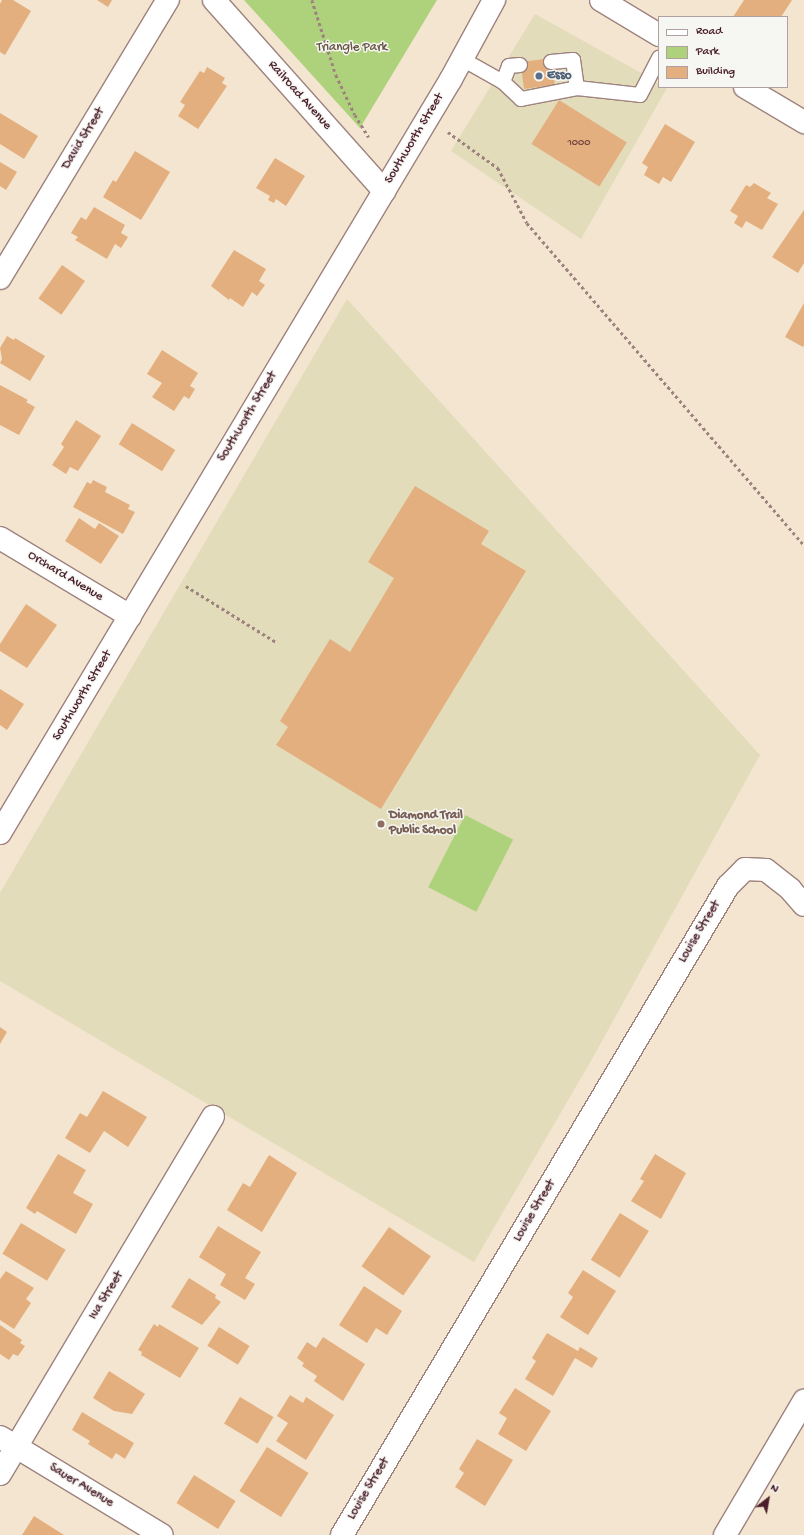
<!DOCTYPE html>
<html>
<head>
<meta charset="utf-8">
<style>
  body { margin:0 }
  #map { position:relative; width:804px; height:1535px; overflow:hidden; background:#f3e5d0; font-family:"Gochi Hand",sans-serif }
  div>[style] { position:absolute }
  .built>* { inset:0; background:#e2dcba }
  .green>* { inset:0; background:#aed27b; transform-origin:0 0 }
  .building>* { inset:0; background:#e4af7e; transform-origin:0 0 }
  .path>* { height:2.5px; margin-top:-1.25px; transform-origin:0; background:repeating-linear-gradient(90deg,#9e827e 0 3px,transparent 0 6px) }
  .roads { filter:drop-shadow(1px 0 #9e827e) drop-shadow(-1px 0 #9e827e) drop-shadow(0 1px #9e827e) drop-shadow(0 -1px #9e827e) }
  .lane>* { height:14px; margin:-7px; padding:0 7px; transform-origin:7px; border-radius:7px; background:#fff }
  .street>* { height:22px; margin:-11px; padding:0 11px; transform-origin:11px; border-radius:11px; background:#fff }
  .secondary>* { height:22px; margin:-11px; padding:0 11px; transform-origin:11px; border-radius:11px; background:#fff }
  .dots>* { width:11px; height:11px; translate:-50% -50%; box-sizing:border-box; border:2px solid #f6f6f2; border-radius:50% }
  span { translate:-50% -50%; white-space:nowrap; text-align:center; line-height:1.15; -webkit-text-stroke:3px #f6f6f2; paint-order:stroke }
  .number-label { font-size:11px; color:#704340 }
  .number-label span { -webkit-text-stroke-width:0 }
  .park-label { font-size:13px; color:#685543 }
  .service-label { font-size:13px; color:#4e5e75; font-weight:700 }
  .left { translate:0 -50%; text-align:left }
  .street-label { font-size:13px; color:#4a1f2b }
  .education-label { font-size:13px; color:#785e54; font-weight:700 }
  .legend { position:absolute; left:658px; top:16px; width:130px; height:72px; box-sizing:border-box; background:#f6f6f2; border:1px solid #b1a0a2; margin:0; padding:5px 7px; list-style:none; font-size:12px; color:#4a1f2b }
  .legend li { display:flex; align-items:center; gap:8px; height:20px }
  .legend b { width:20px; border:1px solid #b1a0a2 }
  .north { position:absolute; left:748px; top:1479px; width:40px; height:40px; -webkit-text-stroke:3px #f6f6f2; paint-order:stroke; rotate:31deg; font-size:11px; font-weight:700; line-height:16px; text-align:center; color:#4a1f2b }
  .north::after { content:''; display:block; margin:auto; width:14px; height:18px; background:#4a1f2b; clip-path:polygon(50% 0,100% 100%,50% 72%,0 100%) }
</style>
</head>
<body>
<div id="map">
  <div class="built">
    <div style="clip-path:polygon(535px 14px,659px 83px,659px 87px,667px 88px,581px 239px,451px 151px)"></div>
    <div style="clip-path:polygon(347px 299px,760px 755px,592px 1059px,474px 1262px,0 981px,0 893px)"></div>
  </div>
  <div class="green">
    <div style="clip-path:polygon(244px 0,437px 0,360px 128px)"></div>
    <div style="left:465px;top:815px;width:54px;height:81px;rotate:27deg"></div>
  </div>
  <div class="building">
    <div style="clip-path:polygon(2px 0,13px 0,31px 11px,5px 55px,0 52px,0 4px)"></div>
    <div style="clip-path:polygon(97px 0,112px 0,108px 7px)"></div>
    <div style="clip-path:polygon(744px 0,792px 0,781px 17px,733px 17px)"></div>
    <div style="left:551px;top:58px;width:27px;height:31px;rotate:82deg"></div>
    <div style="clip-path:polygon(207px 67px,225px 78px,222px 83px,227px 86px,198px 129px,178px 116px,185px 105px,180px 102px,200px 71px,204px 73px)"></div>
    <div style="left:559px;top:100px;width:80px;height:52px;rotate:32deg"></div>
    <div style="clip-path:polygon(0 113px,38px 136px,24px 159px,0 144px)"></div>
    <div style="clip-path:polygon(665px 124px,695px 142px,671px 182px,663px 177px,659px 184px,644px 175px,648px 167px,642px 163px)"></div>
    <div style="clip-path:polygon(135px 151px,170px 172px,141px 220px,103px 197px,113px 180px,116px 182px)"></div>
    <div style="clip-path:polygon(275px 158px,305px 176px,286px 206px,276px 199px,274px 203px,268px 200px,270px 196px,256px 188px)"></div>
    <div style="clip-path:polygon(0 162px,17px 172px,6px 190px,0 186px)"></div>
    <div style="clip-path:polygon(754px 183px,771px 193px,767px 198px,778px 204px,762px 230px,746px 221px,742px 228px,734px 223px,738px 216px,730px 211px,746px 185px,750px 187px)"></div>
    <div style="clip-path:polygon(94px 207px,125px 225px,121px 233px,128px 237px,121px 248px,115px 244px,107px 259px,75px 240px,78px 237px,71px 233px,81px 217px,86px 220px)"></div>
    <div style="clip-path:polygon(804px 210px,804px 263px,798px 273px,772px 257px)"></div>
    <div style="clip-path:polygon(234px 250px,266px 269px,259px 281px,265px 285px,257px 296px,252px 292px,243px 307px,230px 298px,229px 300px,211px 286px)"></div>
    <div style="left:62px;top:265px;width:28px;height:41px;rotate:35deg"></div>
    <div style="clip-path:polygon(804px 303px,804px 345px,803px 347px,785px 337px)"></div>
    <div style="clip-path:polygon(7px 336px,14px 340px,15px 338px,45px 356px,30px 381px,0 363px,2px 359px,0 348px)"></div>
    <div style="clip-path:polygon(162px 350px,198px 373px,190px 386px,195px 389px,189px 399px,184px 396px,174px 411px,152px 397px,162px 383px,147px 374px)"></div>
    <div style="clip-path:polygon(0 385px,28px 400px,26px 402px,35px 407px,19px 435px,0 425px)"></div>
    <div style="clip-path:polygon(76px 420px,101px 436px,78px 471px,70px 467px,66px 474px,52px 465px,64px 447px,61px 444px)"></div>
    <div style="left:132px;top:423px;width:51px;height:25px;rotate:32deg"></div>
    <div style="clip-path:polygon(93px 480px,107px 487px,105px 492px,130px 505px,128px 509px,135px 512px,123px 534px,73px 507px,87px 482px,91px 484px)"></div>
    <div style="clip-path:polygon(415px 486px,489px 531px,481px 544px,526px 571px,381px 809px,276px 745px,288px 727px,280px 721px,330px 639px,350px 652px,394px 578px,368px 562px)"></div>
    <div style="clip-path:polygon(79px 518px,95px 529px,99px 523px,119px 536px,101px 564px,65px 541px)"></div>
    <div style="clip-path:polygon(26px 604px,57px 625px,27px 668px,0 651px,0 644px)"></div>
    <div style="clip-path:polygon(0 689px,24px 704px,7px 730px,0 725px)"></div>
    <div style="clip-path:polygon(0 1027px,7px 1032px,0 1044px)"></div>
    <div style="clip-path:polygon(103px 1091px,147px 1117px,128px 1147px,104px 1131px,90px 1153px,65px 1138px,80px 1113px,87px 1117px)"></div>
    <div style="clip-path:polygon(58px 1154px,86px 1170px,73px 1193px,93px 1204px,76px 1234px,37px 1211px,35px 1214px,26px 1208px)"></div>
    <div style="clip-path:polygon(655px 1154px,686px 1173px,661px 1219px,631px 1201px,644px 1181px,640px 1179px)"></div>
    <div style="clip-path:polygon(269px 1155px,297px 1173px,262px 1232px,227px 1210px,243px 1183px,250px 1187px)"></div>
    <div style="left:620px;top:1213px;width:34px;height:55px;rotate:32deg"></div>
    <div style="left:21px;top:1223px;width:52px;height:36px;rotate:31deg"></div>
    <div style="clip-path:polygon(218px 1226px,261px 1252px,245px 1278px,255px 1284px,245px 1300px,220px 1285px,226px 1274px,199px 1257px)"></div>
    <div style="left:389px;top:1227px;width:51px;height:48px;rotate:35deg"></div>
    <div style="clip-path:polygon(583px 1270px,616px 1291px,588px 1335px,560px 1317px,573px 1297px,568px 1293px)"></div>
    <div style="clip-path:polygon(6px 1271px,34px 1288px,26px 1299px,31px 1303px,14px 1329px,0 1320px,0 1279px)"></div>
    <div style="clip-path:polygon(189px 1278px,216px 1295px,215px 1298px,221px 1302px,202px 1325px,171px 1307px)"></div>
    <div style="clip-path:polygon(364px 1286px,402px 1311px,387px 1335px,376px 1328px,367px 1343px,339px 1325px)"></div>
    <div style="clip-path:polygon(154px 1324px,158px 1327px,159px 1324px,199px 1348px,180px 1378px,141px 1355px,142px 1352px,138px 1350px)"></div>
    <div style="clip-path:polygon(0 1325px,22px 1340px,20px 1343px,25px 1346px,18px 1356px,13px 1354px,9px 1360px,0 1354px)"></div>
    <div style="left:219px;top:1327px;width:36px;height:22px;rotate:32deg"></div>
    <div style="clip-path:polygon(547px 1333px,578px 1351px,580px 1347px,598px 1358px,592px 1368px,575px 1358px,553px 1396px,525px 1379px,536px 1361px,532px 1358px)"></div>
    <div style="clip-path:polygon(323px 1337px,365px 1364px,343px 1401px,314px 1381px,317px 1376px,302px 1366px,304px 1363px,297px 1358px,307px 1342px,316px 1348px)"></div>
    <div style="clip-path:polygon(109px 1371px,145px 1394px,132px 1414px,114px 1411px,93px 1398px)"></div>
    <div style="clip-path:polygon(515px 1388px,551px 1411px,526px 1451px,498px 1434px,507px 1418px,499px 1413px)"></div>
    <div style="clip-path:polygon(290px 1395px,303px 1403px,306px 1397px,334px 1415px,306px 1460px,276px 1441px,288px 1423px,277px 1416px)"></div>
    <div style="left:240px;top:1397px;width:39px;height:31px;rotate:31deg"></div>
    <div style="clip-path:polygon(82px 1412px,134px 1443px,125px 1459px,116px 1453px,112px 1459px,88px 1444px,90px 1441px,72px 1430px)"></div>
    <div style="clip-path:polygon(477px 1439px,513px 1460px,485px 1506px,455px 1487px,464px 1473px,459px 1469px)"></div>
    <div style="left:267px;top:1447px;width:49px;height:52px;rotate:32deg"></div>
    <div style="left:194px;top:1475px;width:49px;height:33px;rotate:32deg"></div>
    <div style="clip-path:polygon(34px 1516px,64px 1535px,22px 1535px)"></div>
  </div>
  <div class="path">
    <div style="left:312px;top:0;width:79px;rotate:72.3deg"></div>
    <div style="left:336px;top:75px;width:44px;rotate:64.6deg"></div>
    <div style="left:355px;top:115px;width:26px;rotate:58deg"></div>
    <div style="left:448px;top:132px;width:62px;rotate:35.8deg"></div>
    <div style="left:498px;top:168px;width:62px;rotate:62.2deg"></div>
    <div style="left:527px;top:223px;width:425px;rotate:49.3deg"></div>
    <div style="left:186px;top:586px;width:106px;rotate:31.9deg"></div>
  </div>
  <div class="roads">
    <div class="lane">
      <div style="left:462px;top:59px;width:47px;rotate:29.3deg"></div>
      <div style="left:503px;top:82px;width:25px;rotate:43deg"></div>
      <div style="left:521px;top:99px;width:57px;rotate:-11.1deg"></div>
      <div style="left:577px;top:88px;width:63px;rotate:6.3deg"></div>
      <div style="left:640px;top:95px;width:42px;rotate:-62.8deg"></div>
      <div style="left:551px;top:62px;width:22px;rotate:-5deg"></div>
      <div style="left:573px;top:60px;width:28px;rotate:82deg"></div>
      <div style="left:503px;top:82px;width:17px;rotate:-69deg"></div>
      <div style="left:509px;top:66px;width:11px;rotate:-5deg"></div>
    </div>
    <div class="street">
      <div style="left:214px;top:0;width:256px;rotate:48.3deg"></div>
      <div style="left:0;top:278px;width:325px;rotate:-58.9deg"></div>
      <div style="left:0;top:538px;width:152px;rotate:31deg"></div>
      <div style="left:0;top:1437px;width:189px;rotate:31.2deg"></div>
      <div style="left:0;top:1474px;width:416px;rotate:-59.2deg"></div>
      <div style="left:342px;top:1535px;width:755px;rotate:-59.26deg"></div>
      <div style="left:728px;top:886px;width:24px;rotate:-45deg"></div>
      <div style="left:745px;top:869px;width:21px;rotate:3deg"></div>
      <div style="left:766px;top:870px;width:31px;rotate:38deg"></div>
      <div style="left:790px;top:889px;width:21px;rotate:49deg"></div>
      <div style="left:725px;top:1535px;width:156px;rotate:-59.5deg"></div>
    </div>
    <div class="secondary">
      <div style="left:601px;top:0;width:68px;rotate:31.1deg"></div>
      <div style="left:745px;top:87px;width:69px;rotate:30.7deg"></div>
      <div style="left:0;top:833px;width:879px;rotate:-59.11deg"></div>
      <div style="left:451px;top:79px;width:90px;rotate:-61.4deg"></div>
    </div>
  </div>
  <div class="dots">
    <div style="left:539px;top:76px;background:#5c6f8a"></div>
    <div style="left:381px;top:824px;background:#8d6e63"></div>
  </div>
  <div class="number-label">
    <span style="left:579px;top:143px">1000</span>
  </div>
  <div class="park-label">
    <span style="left:352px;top:48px">Triangle Park</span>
  </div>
  <div class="service-label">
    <span class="left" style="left:547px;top:76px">Esso</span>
  </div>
  <div class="street-label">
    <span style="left:299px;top:96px;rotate:48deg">Railroad Avenue</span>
    <span style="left:84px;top:139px;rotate:-59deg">David Street</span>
    <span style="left:415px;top:139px;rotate:-59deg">Southworth Street</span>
    <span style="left:248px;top:417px;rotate:-59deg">Southworth Street</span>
    <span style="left:65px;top:577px;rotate:31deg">Orchard Avenue</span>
    <span style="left:83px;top:696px;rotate:-59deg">Southworth Street</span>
    <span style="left:700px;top:932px;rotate:-59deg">Louise Street</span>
    <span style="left:535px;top:1211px;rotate:-59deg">Louise Street</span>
    <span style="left:107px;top:1296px;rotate:-59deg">Iva Street</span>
    <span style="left:81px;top:1486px;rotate:31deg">Sauer Avenue</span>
    <span style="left:369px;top:1489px;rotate:-59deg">Louise Street</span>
  </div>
  <div class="education-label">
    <span class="left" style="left:389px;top:824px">Diamond Trail<br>Public School</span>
  </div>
  <ul class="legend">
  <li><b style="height:5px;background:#fff"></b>Road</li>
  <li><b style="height:11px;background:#aed27b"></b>Park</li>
  <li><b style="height:11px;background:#e4af7e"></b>Building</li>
  </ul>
  <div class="north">N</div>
</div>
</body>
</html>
